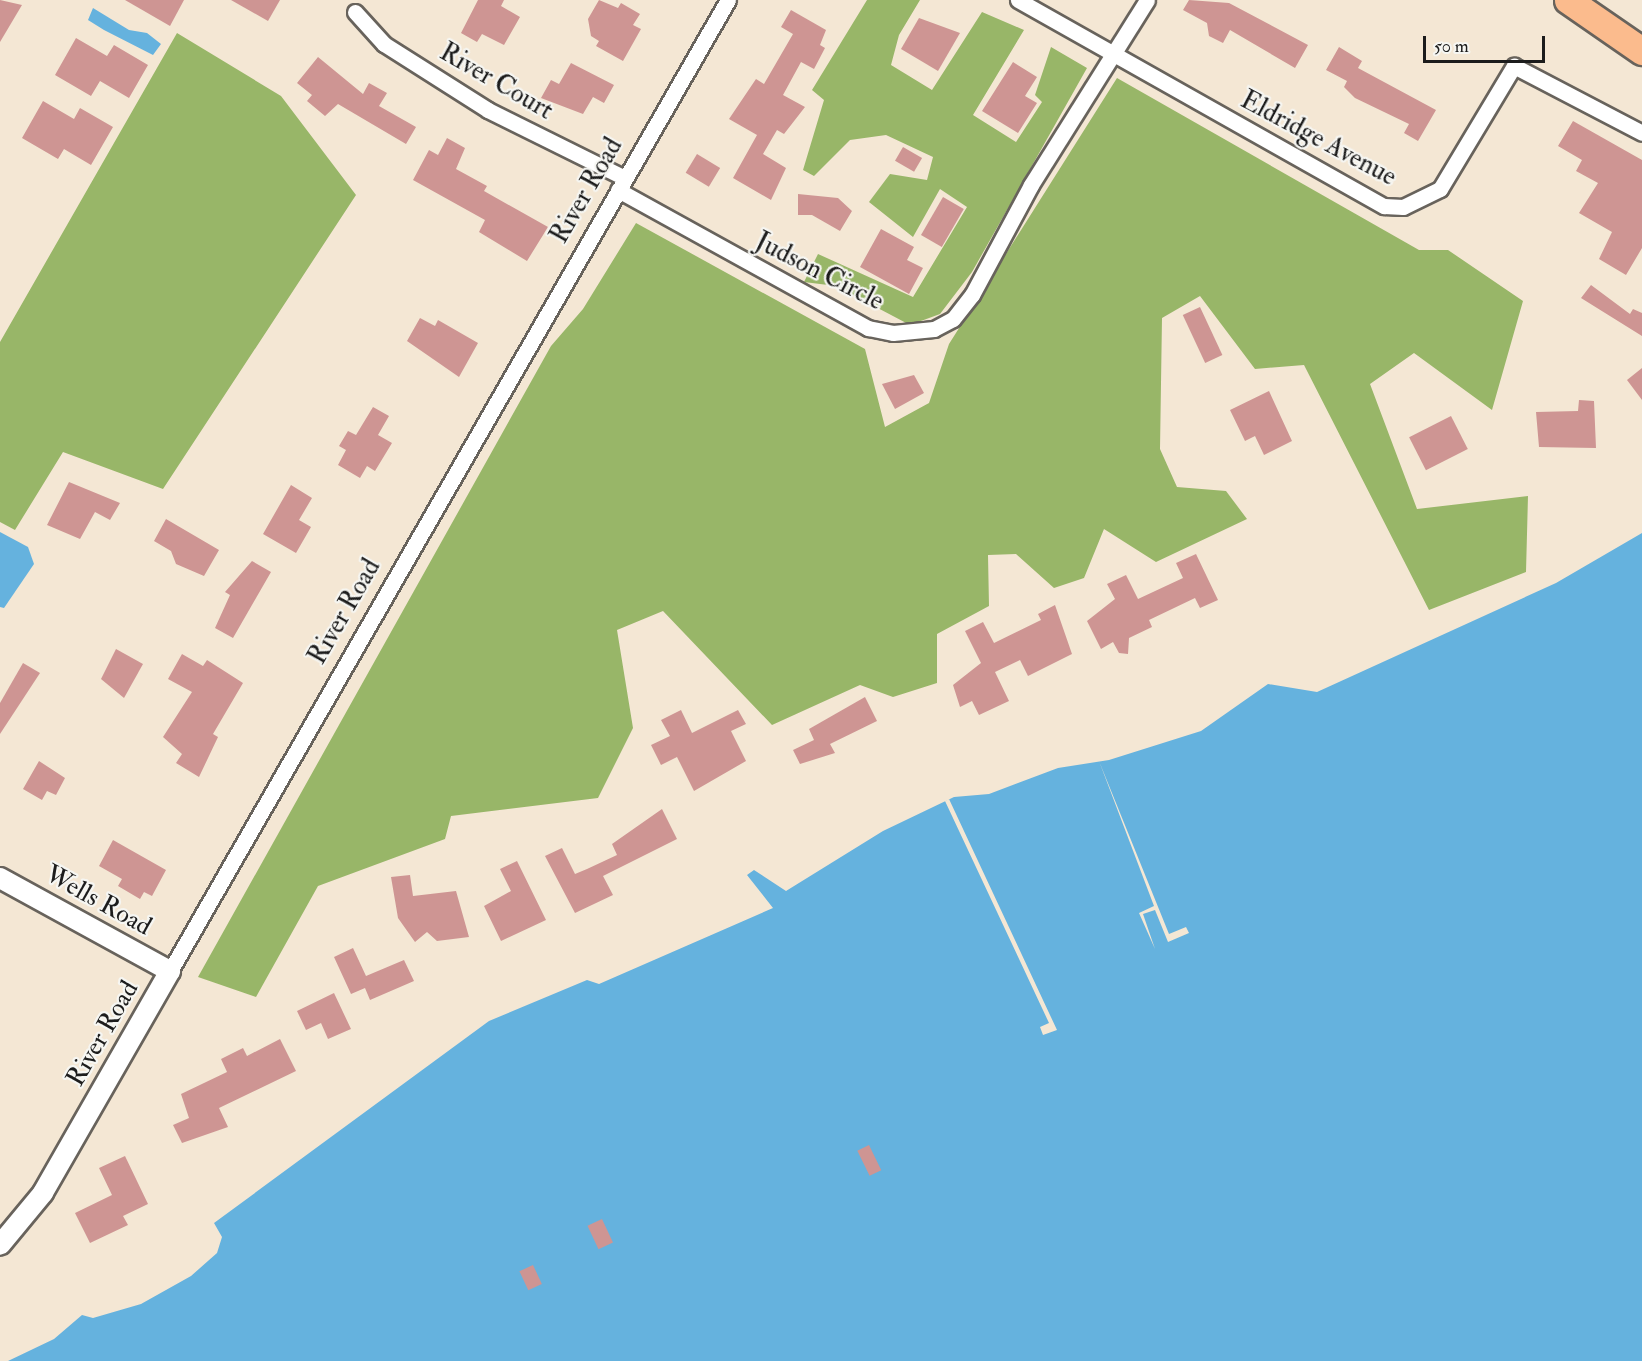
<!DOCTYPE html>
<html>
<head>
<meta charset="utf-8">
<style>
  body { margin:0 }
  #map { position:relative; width:1642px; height:1361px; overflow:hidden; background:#f4e7d4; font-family:"IM FELL Double Pica",serif }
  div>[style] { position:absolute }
  .forest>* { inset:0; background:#98b668 }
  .water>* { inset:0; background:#65b2de }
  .pier>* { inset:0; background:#f4e7d4 }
  .building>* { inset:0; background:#ce9593; transform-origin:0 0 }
  .roads { filter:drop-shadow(2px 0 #68635c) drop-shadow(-2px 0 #68635c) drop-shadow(0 2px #68635c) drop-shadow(0 -2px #68635c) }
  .minor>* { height:15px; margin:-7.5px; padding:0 7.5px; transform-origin:7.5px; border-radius:7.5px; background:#fff }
  .tertiary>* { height:20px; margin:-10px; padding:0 10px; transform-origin:10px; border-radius:10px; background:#fff }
  .motorway>* { height:27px; margin:-13.5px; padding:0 13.5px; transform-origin:13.5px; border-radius:13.5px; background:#fbbb8d }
  span { translate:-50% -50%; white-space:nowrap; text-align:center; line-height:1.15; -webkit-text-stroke:4.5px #f6f6f2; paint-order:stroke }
  .street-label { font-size:26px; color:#1c1c1c }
  .scale { position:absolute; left:1423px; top:36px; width:122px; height:27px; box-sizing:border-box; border:3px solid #1c1c1c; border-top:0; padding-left:8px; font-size:18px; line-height:21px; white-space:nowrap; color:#1c1c1c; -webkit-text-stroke:4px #f6f6f2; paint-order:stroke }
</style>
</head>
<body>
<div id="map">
  <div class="forest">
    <div style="clip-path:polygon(867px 0,920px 0,899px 35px,891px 65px,932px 90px,982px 12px,1024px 30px,973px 115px,1016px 142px,1042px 102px,1035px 95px,1051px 47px,1087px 68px,972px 272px,940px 314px,910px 325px,836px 286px,804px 282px,818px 254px,913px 297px,967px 207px,940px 189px,913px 237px,869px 202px,890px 174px,927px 180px,933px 157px,886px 135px,850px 140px,814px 176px,803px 170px,824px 100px,812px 90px)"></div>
    <div style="clip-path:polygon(177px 33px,281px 96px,356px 195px,163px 489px,63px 452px,15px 530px,0 522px,0 342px)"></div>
    <div style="clip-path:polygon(1117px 78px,1419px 250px,1448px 250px,1523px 301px,1492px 410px,1414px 353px,1370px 384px,1417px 509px,1528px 496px,1526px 572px,1429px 610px,1304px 365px,1255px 369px,1200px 296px,1162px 318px,1160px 449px,1177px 487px,1226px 491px,1247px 519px,1156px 562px,1104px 529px,1084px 578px,1054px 588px,1016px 554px,988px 555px,989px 606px,937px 634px,937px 683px,893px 697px,860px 685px,772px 725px,663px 611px,617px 630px,633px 728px,598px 798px,451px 816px,445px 839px,318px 886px,256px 997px,198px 977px,551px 346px,583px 309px,636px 223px,865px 349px,885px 427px,929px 403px,949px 344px)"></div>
  </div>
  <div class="water">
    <div style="clip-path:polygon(93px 8px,129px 30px,147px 33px,161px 44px,153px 55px,104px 30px,88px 20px)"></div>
    <div style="clip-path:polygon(0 532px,28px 547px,34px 564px,4px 608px,0 607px)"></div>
    <div style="clip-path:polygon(1642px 533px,1642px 1361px,8px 1361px,54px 1339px,82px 1315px,93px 1318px,141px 1304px,191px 1276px,217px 1253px,222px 1237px,214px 1223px,489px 1021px,587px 980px,599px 984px,773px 908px,747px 875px,754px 870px,786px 891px,883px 831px,954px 797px,989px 794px,1058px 768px,1109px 760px,1201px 731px,1268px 684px,1317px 692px,1556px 583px)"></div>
  </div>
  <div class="pier">
    <div style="clip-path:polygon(1099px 761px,1169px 934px,1186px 927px,1189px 933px,1168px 942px,1155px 910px,1143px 914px,1155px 949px,1139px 913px,1154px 906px)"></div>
    <div style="clip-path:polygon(949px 799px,1057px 1030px,1043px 1035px,1040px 1027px,1049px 1023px,945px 801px)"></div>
  </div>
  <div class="building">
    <div style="clip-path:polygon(0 0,22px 5px,0 42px)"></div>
    <div style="clip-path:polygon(125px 0,184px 0,170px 26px)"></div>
    <div style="clip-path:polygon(231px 0,280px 0,268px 21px)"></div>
    <div style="clip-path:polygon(478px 0,504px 0,501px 6px,520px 17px,504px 45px,482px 34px,477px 42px,461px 33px)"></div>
    <div style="clip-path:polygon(599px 0,618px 8px,621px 3px,640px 14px,633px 25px,641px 29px,623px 61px,596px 46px,599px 41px,591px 36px,588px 19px)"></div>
    <div style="clip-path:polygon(1189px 0,1229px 3px,1308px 45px,1295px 68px,1230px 30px,1223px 43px,1209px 36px,1207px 23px,1183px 10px)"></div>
    <div style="clip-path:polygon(791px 10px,826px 30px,820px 45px,825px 48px,814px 69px,801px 62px,783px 95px,805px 107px,784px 134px,777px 130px,763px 154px,786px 168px,771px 200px,733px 178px,757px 135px,729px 119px,756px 79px,764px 84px,793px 34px,781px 27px)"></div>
    <div style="clip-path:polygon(919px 18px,960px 33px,938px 71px,901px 49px)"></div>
    <div style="clip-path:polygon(76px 38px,107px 56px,114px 45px,148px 65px,129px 98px,100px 81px,91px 96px,55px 75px)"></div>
    <div style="clip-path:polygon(1339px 47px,1362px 61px,1358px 68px,1436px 110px,1418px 141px,1404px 133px,1409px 124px,1355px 98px,1344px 87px,1347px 81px,1326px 70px)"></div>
    <div style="clip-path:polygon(318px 57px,363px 94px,369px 83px,387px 93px,379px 106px,416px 127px,406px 144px,338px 104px,325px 116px,307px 101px,312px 95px,297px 83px)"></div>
    <div style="clip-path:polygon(1013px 62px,1037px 77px,1025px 96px,1037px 103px,1018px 133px,982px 111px)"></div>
    <div style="clip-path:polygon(571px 63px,614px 85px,604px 103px,593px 97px,583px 114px,541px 98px,551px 80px,559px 84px)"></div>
    <div style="clip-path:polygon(43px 101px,74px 119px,80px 108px,113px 127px,91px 165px,64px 149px,58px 159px,22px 138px)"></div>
    <div style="clip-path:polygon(1573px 121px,1642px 160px,1642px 248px,1626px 275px,1599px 259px,1612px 232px,1579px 213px,1598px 183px,1576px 171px,1582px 160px,1558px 146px)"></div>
    <div style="clip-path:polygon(447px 138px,465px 148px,456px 169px,487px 186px,484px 191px,548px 227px,527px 261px,479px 232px,485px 220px,413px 180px,429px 150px,438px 155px)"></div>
    <div style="left:903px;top:147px;width:22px;height:16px;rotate:30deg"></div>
    <div style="left:697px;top:154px;width:27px;height:22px;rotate:31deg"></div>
    <div style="clip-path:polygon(798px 194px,838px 198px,852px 211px,840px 231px,812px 215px,798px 215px)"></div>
    <div style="left:943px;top:197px;width:24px;height:44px;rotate:30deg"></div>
    <div style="clip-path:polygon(881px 229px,914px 247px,907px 260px,923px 268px,909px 294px,860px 267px)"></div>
    <div style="clip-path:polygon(1591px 285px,1630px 314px,1633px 309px,1642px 313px,1642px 336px,1581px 298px)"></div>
    <div style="left:1200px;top:307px;width:53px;height:19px;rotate:65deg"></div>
    <div style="clip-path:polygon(420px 318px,435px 326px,438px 320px,478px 343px,459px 377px,407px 341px)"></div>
    <div style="clip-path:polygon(1642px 368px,1642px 400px,1627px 380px)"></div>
    <div style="clip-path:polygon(914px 375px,924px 393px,895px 409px,882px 384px)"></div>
    <div style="clip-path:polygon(1269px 391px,1292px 441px,1264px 455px,1255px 436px,1245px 441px,1230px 410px)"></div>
    <div style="clip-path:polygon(1579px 400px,1594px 401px,1596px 448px,1539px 447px,1536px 412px,1578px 411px)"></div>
    <div style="clip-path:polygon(373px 407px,389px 416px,378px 435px,392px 443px,375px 471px,367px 466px,360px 478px,338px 465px,346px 450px,339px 446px,348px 431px,356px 435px)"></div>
    <div style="left:1451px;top:416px;width:37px;height:47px;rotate:63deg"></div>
    <div style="clip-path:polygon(69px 482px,120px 503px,110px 520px,95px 512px,80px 539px,47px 525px)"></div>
    <div style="clip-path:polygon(291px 485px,312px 498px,299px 520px,311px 527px,296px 553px,263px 534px)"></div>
    <div style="clip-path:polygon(166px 519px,219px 550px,204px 576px,176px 564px,171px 551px,154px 541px)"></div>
    <div style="clip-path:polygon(1196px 554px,1218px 600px,1200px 608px,1195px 598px,1149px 620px,1152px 627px,1129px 638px,1128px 654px,1119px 653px,1113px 642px,1101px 649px,1087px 621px,1115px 599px,1107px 584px,1126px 575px,1138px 599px,1183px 578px,1176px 563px)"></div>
    <div style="clip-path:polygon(252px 561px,271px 572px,233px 638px,215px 628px,230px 595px,225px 592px)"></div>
    <div style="clip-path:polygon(1055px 605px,1072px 654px,1028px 676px,1020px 660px,995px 672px,1009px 701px,979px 715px,972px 701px,960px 707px,953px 685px,981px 663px,965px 631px,983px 622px,994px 643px,1041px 620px,1038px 614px)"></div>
    <div style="clip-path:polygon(116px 649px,143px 664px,124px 698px,101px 679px)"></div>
    <div style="clip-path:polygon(182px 654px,203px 666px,207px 660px,243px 683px,213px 734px,218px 737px,199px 777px,176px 763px,182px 754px,163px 737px,192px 692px,168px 679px)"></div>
    <div style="clip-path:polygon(23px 663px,40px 673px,0 734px,0 703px)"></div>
    <div style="clip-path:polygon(865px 697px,877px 721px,830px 744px,835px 753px,800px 764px,793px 750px,814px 740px,809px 729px)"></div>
    <div style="clip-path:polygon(681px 710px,692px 733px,738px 710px,746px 724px,731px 731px,746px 761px,694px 791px,677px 757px,661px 765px,651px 745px,670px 736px,661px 720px)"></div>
    <div style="clip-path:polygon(39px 761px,65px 778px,56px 795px,47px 791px,42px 800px,23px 789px)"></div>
    <div style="clip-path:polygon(662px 809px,677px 839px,603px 876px,613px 895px,575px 913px,545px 856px,562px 848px,575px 874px,587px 869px,617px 855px,612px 844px)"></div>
    <div style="clip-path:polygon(113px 840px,166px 870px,152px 896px,144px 892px,140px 899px,118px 886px,122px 879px,99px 866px)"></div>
    <div style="clip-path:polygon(517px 861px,546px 920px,501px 941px,484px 906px,511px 891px,500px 869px)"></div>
    <div style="clip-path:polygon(410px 875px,413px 896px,456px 891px,469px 937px,437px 941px,427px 932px,415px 942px,398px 918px,391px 877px)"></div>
    <div style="clip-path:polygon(353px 948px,366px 976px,404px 960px,414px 981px,370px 1000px,365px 988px,351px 994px,334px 957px)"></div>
    <div style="clip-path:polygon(334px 993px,351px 1029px,328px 1039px,321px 1023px,306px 1030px,297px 1011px)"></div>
    <div style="clip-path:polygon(280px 1039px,296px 1071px,219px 1108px,228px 1127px,182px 1143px,173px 1125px,189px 1118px,181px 1094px,227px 1072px,221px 1059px,243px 1048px,247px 1056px)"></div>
    <div style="left:869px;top:1145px;width:28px;height:13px;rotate:64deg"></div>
    <div style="clip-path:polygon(125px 1156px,148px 1204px,123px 1216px,128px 1225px,90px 1243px,75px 1213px,112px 1195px,99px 1168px)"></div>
    <div style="left:602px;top:1219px;width:26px;height:16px;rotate:65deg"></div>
    <div style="left:533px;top:1265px;width:21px;height:15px;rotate:65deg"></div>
  </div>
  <div class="roads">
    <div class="minor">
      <div style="left:1018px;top:0;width:420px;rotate:29.4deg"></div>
      <div style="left:1384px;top:206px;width:19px;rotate:3deg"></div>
      <div style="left:1403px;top:207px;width:41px;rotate:-25.9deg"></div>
      <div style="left:1440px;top:189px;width:144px;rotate:-59deg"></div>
      <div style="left:1514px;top:66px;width:144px;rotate:27.6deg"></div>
      <div style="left:355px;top:12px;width:43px;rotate:47.8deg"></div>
      <div style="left:384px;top:44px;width:123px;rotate:32.4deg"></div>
      <div style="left:488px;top:110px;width:153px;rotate:26.4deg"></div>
      <div style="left:618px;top:190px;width:286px;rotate:28.9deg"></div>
      <div style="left:868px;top:328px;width:25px;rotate:11deg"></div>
      <div style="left:893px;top:333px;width:41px;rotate:-5.6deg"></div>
      <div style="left:934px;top:329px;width:21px;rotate:-28deg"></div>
      <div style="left:953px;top:319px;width:31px;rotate:-52deg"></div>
      <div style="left:972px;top:295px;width:125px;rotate:-61.8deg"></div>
      <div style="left:1031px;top:185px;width:218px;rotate:-57.9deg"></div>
      <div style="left:170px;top:971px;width:1120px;rotate:-60.12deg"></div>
    </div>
    <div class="tertiary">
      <div style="left:0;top:878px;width:194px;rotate:28.7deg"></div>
      <div style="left:170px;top:971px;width:256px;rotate:119.8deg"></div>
      <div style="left:43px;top:1193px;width:67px;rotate:129.6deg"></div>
    </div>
    <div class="motorway">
      <div style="left:1568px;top:0;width:90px;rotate:34.6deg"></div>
    </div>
  </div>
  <div class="street-label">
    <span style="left:496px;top:82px;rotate:30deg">River Court</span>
    <span style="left:1318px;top:139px;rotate:28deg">Eldridge Avenue</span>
    <span style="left:587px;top:191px;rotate:-60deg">River Road</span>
    <span style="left:819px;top:272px;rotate:27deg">Judson Circle</span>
    <span style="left:345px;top:612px;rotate:-60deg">River Road</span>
    <span style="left:98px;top:901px;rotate:29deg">Wells Road</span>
    <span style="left:103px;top:1034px;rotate:-60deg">River Road</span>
  </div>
  <div class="scale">50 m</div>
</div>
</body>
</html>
